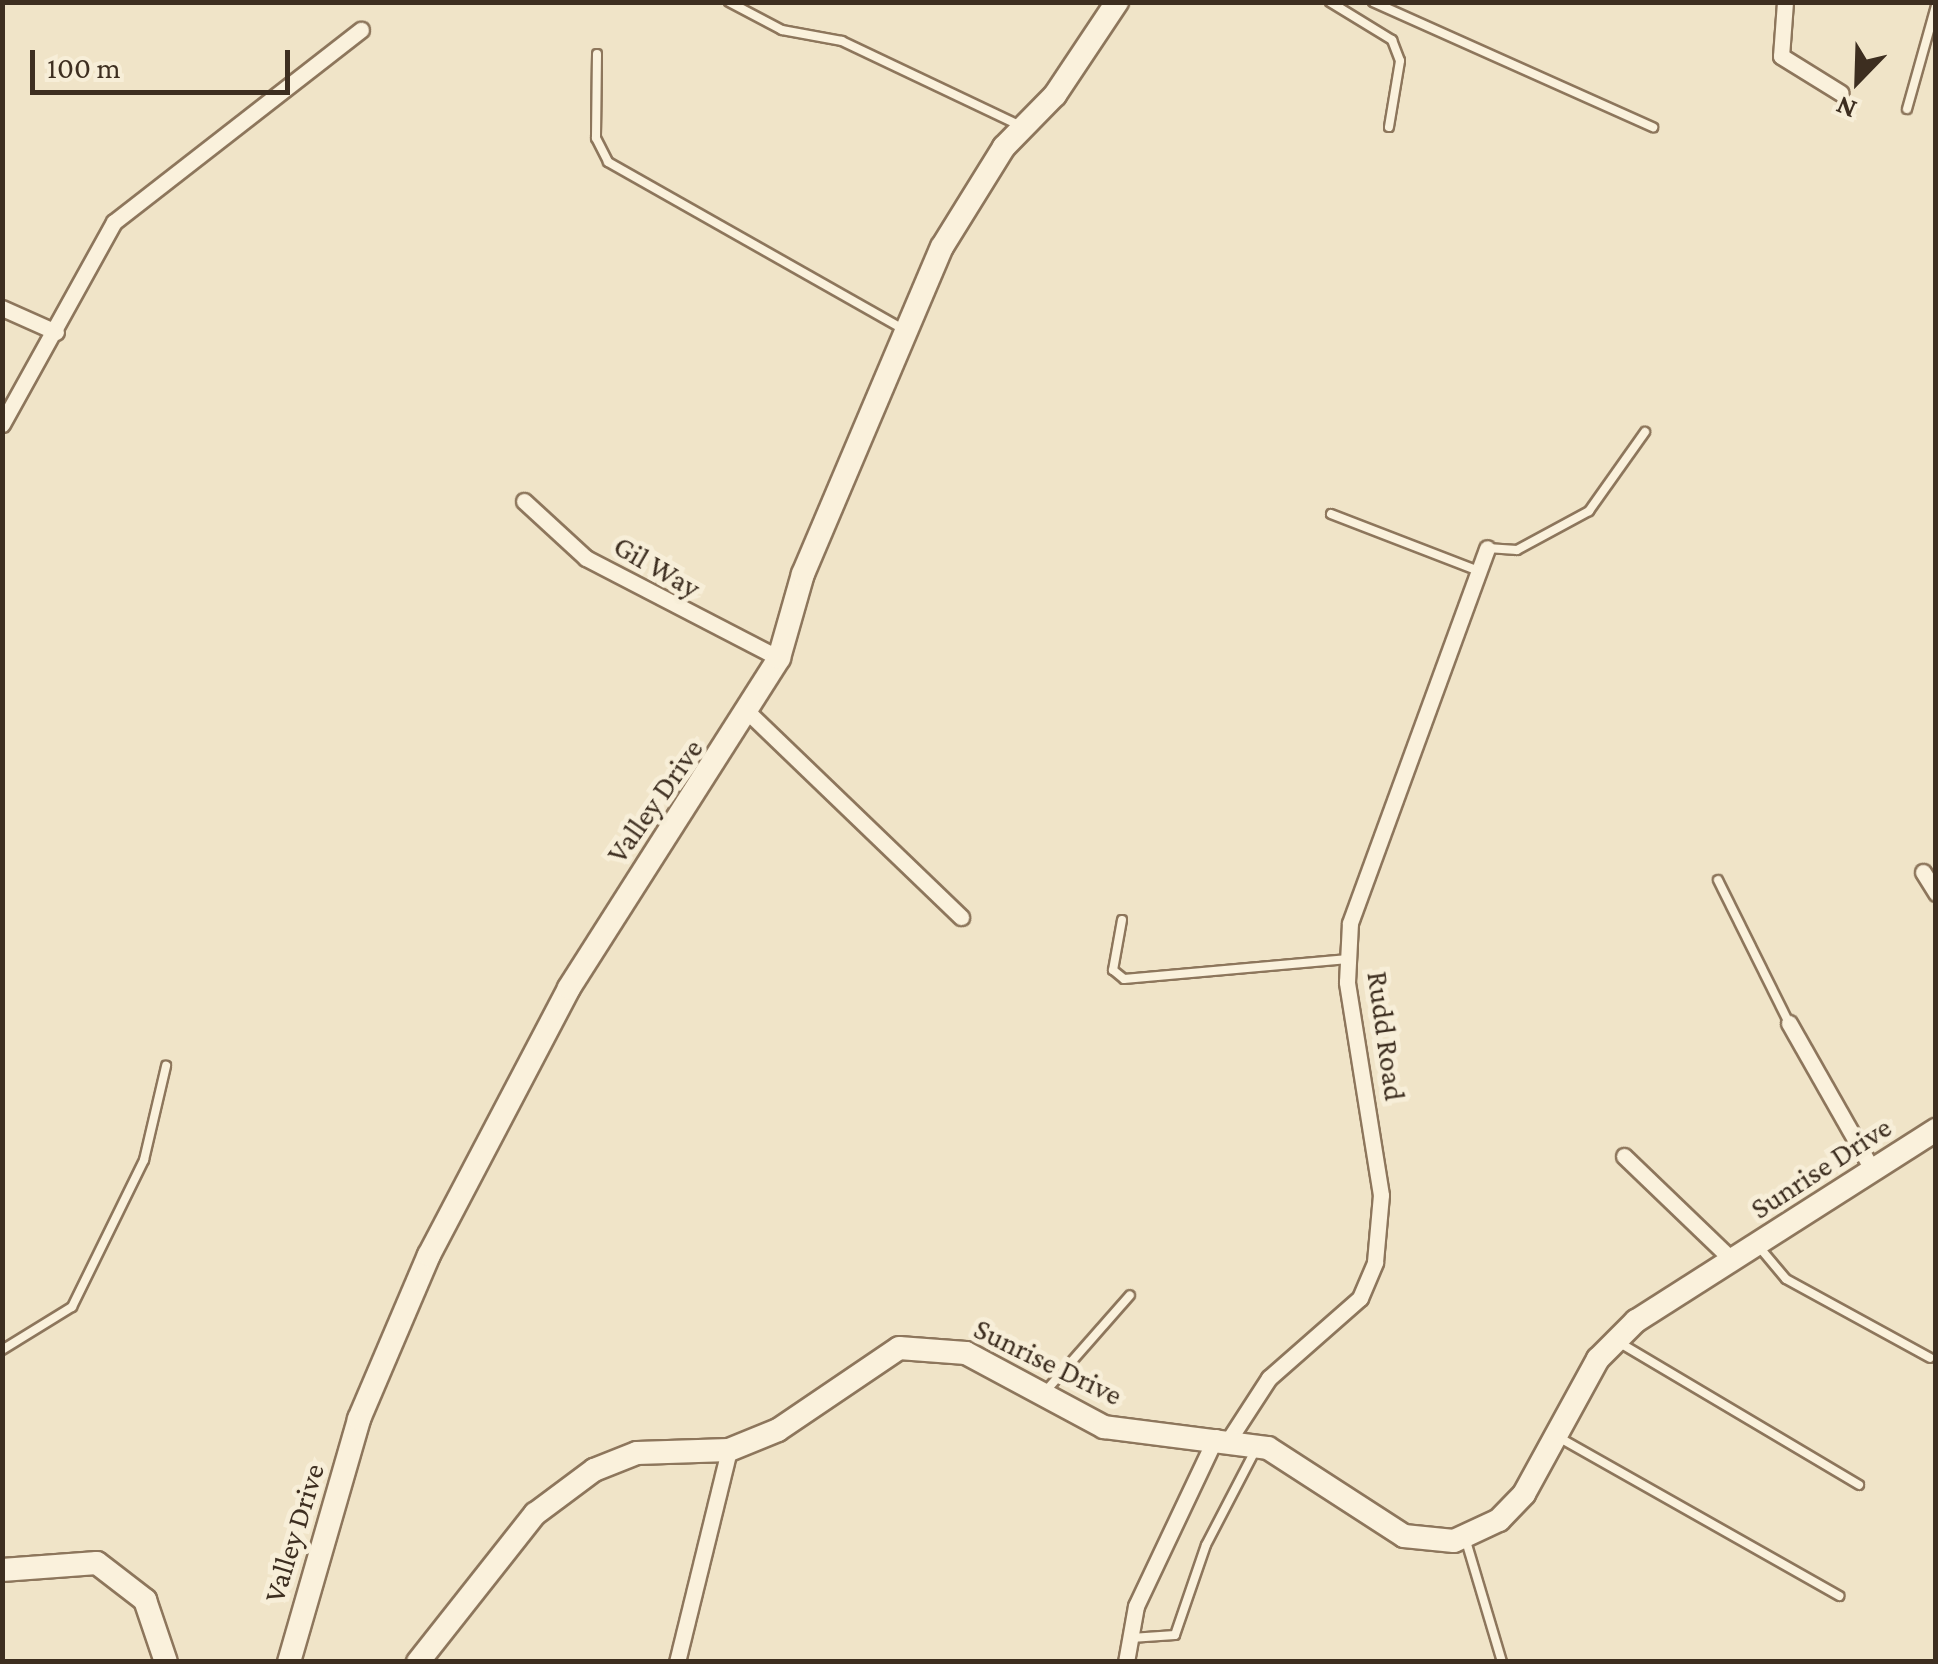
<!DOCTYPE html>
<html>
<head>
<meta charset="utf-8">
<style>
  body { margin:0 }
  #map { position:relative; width:1938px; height:1664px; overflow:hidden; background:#f0e4c8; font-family:"Crimson Pro",serif }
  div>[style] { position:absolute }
  .roads { filter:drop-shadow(2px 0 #8d765c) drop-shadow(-2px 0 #8d765c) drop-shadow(0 2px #8d765c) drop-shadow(0 -2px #8d765c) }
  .lane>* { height:8px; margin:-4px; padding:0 4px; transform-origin:4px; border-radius:4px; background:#faf1dc }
  .street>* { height:15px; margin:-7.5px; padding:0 7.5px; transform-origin:7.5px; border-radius:7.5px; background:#faf1dc }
  .secondary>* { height:22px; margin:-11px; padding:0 11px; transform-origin:11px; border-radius:11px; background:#faf1dc }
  span { translate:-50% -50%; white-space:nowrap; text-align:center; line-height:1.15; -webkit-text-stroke:10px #f7eed8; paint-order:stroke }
  .street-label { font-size:30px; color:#3d2e20 }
  .frame { position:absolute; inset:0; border:5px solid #3d2e20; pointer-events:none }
  .north { position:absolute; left:1808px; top:30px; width:100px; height:100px; -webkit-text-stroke:8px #f7eed8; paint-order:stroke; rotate:203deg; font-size:28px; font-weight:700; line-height:40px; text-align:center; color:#3d2e20 }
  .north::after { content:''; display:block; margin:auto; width:35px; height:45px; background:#3d2e20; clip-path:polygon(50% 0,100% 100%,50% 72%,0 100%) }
  .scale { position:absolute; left:30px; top:50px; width:260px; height:45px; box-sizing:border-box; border:5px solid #3d2e20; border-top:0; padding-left:12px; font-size:30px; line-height:35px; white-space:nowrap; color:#3d2e20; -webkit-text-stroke:8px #f7eed8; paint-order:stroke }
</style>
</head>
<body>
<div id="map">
  <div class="roads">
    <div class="lane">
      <div style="left:729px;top:2px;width:60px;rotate:27.8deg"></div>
      <div style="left:782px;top:30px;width:61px;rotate:10.4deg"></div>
      <div style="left:842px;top:41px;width:196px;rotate:25.4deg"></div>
      <div style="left:1330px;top:2px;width:73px;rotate:31.5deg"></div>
      <div style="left:1392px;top:40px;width:22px;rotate:69deg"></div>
      <div style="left:1400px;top:61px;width:67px;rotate:99.5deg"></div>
      <div style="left:1373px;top:2px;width:307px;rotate:24.1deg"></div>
      <div style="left:597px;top:54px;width:84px;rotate:90.7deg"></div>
      <div style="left:596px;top:138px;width:27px;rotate:63deg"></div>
      <div style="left:608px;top:162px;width:339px;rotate:29.5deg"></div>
      <div style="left:1907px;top:109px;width:107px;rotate:-74.3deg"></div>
      <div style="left:1331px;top:514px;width:159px;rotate:21.1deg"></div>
      <div style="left:1487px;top:548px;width:30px;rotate:4deg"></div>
      <div style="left:1517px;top:550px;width:82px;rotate:-28.4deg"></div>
      <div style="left:1589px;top:511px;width:97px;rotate:-54.7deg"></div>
      <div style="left:1718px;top:880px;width:160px;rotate:63.6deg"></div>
      <div style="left:1122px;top:920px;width:51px;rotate:100.2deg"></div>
      <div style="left:1113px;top:970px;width:14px;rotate:39deg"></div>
      <div style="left:1124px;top:979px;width:225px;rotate:-5.1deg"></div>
      <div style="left:1760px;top:1248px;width:40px;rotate:50deg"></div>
      <div style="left:1786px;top:1279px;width:164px;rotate:28.7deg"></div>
      <div style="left:1620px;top:1343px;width:278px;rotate:30.7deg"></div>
      <div style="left:2px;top:1350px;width:82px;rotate:-31.6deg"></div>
      <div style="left:72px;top:1307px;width:164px;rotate:-63.9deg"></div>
      <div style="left:144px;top:1160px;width:97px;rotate:-76.8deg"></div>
      <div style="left:1044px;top:1393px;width:130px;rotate:-48.7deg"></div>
      <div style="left:1560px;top:1438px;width:321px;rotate:29.5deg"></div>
      <div style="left:1466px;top:1541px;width:126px;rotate:73.4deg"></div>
      <div style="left:1131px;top:1638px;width:44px;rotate:-3.9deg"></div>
      <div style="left:1175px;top:1635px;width:95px;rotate:-71deg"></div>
      <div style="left:1206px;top:1545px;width:108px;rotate:-62.5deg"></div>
    </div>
    <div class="street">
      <div style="left:1785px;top:2px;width:54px;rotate:94.2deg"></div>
      <div style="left:1781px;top:56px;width:70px;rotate:31.7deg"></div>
      <div style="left:2px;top:308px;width:59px;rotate:24deg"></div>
      <div style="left:2px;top:424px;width:231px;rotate:-61deg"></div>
      <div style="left:114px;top:222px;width:313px;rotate:-37.9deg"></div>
      <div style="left:524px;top:501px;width:84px;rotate:42.6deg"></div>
      <div style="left:586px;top:558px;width:217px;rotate:27.4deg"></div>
      <div style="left:750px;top:714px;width:293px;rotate:43.9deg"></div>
      <div style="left:1923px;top:872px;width:25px;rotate:58deg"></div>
      <div style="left:1789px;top:1023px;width:170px;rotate:60.4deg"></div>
      <div style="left:1624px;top:1156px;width:150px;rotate:43.9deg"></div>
      <div style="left:1230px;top:1438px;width:72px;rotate:-57deg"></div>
      <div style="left:1269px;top:1378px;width:121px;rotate:-41.3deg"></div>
      <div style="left:1360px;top:1298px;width:39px;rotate:-67deg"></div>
      <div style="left:1375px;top:1262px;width:67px;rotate:-84.9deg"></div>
      <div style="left:1381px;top:1195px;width:216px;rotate:-99.1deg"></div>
      <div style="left:1347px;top:982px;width:59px;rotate:-87.1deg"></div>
      <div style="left:1350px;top:923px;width:399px;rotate:-69.9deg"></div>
      <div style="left:677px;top:1662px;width:218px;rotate:-76.2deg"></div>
      <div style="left:1126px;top:1662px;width:57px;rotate:-79.9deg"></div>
      <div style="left:1136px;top:1606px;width:187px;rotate:-64.7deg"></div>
    </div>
    <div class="secondary">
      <div style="left:2px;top:1570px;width:95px;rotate:-4.2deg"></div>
      <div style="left:97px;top:1563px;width:61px;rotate:37.6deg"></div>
      <div style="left:145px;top:1600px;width:65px;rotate:71.3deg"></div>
      <div style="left:289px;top:1662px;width:253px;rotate:-73.9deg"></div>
      <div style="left:359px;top:1419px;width:178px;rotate:-66.9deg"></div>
      <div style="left:429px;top:1255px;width:301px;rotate:-62.3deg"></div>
      <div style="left:569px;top:988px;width:391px;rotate:-57.5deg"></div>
      <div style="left:779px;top:658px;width:87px;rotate:-74.1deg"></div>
      <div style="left:803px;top:574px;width:355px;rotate:-67deg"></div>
      <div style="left:942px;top:247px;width:118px;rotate:-58.2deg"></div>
      <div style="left:1004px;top:147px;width:73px;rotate:-45.6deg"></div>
      <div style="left:1055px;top:95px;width:112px;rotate:-56.3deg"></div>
      <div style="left:418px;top:1662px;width:189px;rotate:-51.7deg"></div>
      <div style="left:535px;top:1514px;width:74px;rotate:-36.7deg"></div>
      <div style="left:594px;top:1470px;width:46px;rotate:-21.6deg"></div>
      <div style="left:637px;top:1453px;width:92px;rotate:-1.9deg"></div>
      <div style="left:729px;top:1450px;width:53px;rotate:-22.2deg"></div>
      <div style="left:778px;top:1430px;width:146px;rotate:-34.1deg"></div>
      <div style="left:899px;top:1348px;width:67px;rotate:4.3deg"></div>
      <div style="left:966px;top:1353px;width:157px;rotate:28.2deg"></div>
      <div style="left:1104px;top:1427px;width:165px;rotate:7.3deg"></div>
      <div style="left:1268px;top:1448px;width:162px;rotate:32.9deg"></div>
      <div style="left:1404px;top:1536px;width:50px;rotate:5.7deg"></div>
      <div style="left:1454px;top:1541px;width:50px;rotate:-25deg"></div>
      <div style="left:1499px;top:1520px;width:36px;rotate:-46deg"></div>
      <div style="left:1524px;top:1494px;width:154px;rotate:-61.3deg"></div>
      <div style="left:1598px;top:1359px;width:54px;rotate:-45deg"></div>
      <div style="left:1636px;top:1321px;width:356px;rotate:-32.5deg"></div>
    </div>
  </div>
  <div class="street-label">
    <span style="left:657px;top:567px;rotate:30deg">Gil Way</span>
    <span style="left:655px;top:801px;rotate:-55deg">Valley Drive</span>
    <span style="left:1386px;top:1036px;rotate:82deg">Rudd Road</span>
    <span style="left:1821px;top:1168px;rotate:-33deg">Sunrise Drive</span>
    <span style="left:1048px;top:1362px;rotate:26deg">Sunrise Drive</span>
    <span style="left:294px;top:1533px;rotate:-73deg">Valley Drive</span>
  </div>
  <div class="frame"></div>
  <div class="north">N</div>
  <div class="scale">100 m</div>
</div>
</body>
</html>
